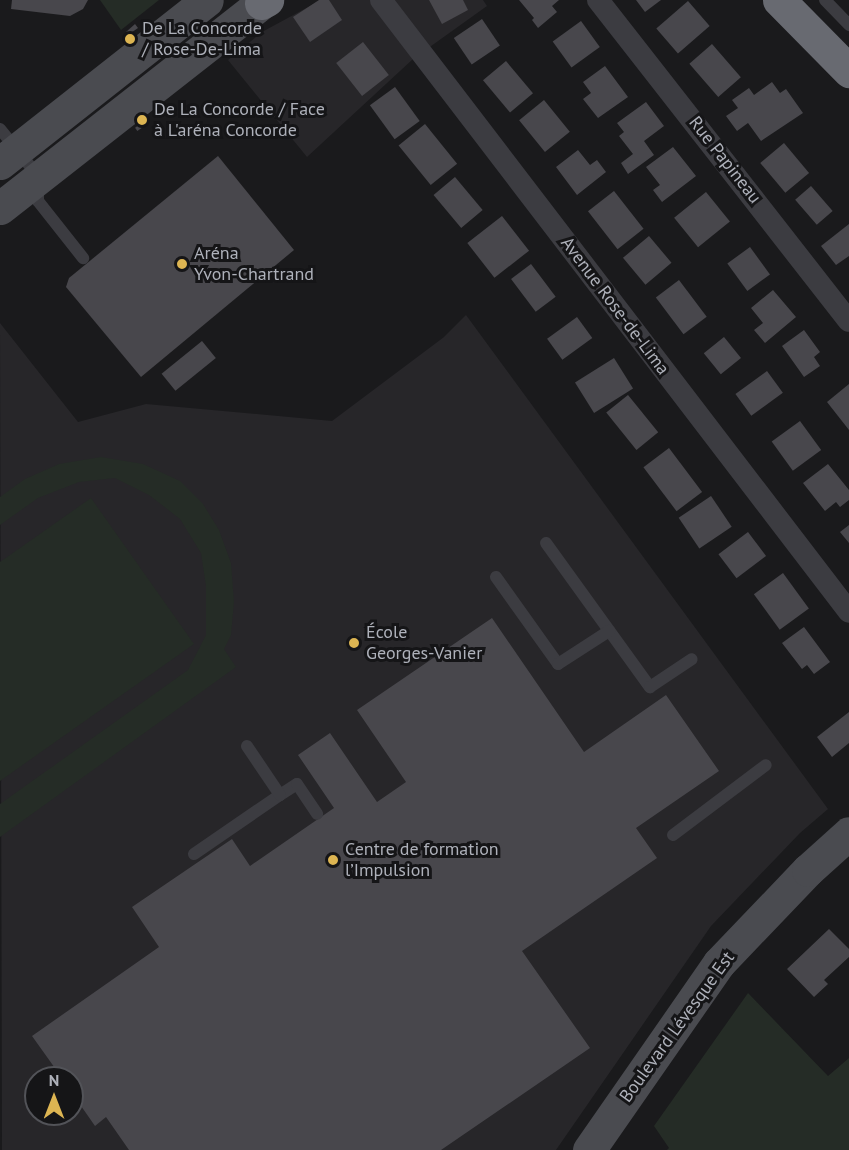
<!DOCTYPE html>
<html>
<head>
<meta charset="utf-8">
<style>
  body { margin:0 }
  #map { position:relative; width:849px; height:1150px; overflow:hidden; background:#1a1a1c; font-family:"PT Sans",sans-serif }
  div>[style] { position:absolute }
  .built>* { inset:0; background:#272629 }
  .green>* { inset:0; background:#252c26 }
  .building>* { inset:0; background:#48474c; transform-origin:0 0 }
  .lane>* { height:12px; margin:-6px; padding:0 6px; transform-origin:6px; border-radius:6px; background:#3c3c41 }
  .street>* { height:22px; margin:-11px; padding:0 11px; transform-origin:11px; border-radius:11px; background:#3c3c41 }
  .secondary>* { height:33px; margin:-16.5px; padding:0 16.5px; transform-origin:16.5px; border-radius:16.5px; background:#4a4b50 }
  .highway>* { height:33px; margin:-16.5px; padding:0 16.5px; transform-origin:16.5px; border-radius:16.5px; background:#686a71 }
  .dots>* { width:16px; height:16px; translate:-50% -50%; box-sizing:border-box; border:3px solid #151517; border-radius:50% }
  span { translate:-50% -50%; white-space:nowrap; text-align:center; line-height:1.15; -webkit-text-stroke:6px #151517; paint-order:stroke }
  .poi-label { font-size:18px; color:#aeb1ba }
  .left { translate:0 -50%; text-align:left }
  .street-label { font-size:18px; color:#aeb1ba }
  .north { position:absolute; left:24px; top:1066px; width:60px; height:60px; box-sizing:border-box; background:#151517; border:2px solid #525358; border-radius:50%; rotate:0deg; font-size:16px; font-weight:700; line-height:24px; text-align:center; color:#aeb1ba }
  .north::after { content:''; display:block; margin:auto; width:21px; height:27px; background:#ddb552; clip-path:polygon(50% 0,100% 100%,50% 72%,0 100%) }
</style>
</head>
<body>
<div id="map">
  <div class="built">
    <div style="clip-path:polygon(321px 0,483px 0,487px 6px,413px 59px,307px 157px,228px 60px,262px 32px)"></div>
    <div style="clip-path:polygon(evenodd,466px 315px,828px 809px,800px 833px,711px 926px,556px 1150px,2px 1150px,0 323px,78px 422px,146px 404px,332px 421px,444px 337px,466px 315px,36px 1078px,72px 1078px,72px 1114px,36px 1114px,36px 1078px)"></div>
  </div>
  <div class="green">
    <div style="clip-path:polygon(100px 0,159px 0,121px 30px)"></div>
    <div style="clip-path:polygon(101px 457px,143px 464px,180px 481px,203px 504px,219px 530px,231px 563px,234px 602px,231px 635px,224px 649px,236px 667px,0 837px,0 804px,188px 670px,206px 635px,206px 586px,201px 553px,180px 519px,149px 495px,115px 478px,79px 482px,38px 498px,0 525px,0 497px,25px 479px,59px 464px)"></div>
    <div style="clip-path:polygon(91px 498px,194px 644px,0 781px,0 562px)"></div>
    <div style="clip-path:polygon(748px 993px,828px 1076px,849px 1058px,849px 1150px,667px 1150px,669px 1148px,654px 1126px)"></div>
  </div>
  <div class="building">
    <div style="clip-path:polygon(12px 0,88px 0,83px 9px,70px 16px,11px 9px)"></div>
    <div style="clip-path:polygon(319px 0,329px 0,342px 20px,310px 42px,293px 17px)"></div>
    <div style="clip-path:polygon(429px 0,463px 0,468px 10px,442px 24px)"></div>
    <div style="clip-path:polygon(519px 0,559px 0,552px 6px,557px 12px,538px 28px,532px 20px,534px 18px)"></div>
    <div style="clip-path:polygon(636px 0,661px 0,645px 12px)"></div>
    <div style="left:688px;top:1px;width:33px;height:42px;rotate:49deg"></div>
    <div style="left:482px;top:19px;width:32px;height:34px;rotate:56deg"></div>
    <div style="left:581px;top:21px;width:32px;height:35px;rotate:54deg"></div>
    <div style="clip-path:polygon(135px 24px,138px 28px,128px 35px,126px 32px)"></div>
    <div style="left:363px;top:42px;width:42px;height:34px;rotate:52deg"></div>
    <div style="left:712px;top:44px;width:44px;height:30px;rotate:49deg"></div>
    <div style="left:506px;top:61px;width:42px;height:30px;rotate:50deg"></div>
    <div style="clip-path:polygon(605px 66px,628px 97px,598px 118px,583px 99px,591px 93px,583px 82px)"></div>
    <div style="clip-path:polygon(772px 82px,780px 93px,786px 89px,803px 113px,761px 141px,748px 123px,737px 131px,726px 116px,738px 108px,732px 100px,749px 88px,754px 95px)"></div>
    <div style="left:395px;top:87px;width:42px;height:31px;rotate:54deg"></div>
    <div style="left:544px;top:100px;width:41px;height:32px;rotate:51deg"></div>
    <div style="clip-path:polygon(646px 102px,664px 126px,644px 141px,654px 155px,628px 174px,621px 163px,633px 154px,619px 136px,624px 132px,617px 123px)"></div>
    <div style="left:145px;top:121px;width:4px;height:12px;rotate:56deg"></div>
    <div style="left:425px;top:124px;width:51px;height:34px;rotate:51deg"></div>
    <div style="left:784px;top:143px;width:39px;height:31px;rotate:50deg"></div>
    <div style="clip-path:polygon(673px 147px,696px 176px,662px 202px,653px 190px,660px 185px,646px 167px)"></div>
    <div style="clip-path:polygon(578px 150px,590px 165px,597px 160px,606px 172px,577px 195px,556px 167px)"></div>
    <div style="clip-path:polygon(218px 156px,294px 250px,141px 377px,66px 287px,69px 278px)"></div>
    <div style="left:455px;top:177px;width:43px;height:28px;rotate:50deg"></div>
    <div style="left:811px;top:186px;width:33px;height:21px;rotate:49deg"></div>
    <div style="left:614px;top:191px;width:48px;height:33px;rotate:52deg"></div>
    <div style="left:706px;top:192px;width:38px;height:41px;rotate:51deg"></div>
    <div style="left:502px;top:216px;width:44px;height:44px;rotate:52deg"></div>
    <div style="clip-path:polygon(849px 224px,849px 256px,836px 265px,821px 246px)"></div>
    <div style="left:649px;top:236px;width:35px;height:34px;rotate:50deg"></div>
    <div style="left:750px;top:247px;width:34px;height:28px;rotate:54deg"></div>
    <div style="left:531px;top:264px;width:41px;height:25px;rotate:53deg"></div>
    <div style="left:679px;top:280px;width:46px;height:29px;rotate:53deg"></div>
    <div style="clip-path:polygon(773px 290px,796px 317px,765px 343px,754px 330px,763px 323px,751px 308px)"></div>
    <div style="left:577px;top:317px;width:26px;height:37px;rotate:54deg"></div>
    <div style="clip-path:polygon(804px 330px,820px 352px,814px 357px,820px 366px,804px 377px,782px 346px)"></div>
    <div style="left:724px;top:337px;width:27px;height:26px;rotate:51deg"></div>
    <div style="left:202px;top:341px;width:22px;height:52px;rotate:51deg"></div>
    <div style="left:614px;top:358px;width:36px;height:46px;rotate:58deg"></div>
    <div style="left:767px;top:371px;width:27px;height:39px;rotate:54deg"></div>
    <div style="clip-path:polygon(849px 384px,849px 430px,827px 402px)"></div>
    <div style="left:628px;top:395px;width:48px;height:28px;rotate:51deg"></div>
    <div style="left:800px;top:421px;width:36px;height:35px;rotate:54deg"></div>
    <div style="left:669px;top:448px;width:55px;height:32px;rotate:53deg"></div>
    <div style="clip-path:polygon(828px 464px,849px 490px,849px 500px,840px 507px,836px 502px,825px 511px,803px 483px)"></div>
    <div style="left:711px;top:496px;width:37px;height:39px;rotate:56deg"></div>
    <div style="clip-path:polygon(849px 525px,849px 543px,840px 532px)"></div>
    <div style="left:748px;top:532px;width:30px;height:37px;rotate:53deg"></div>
    <div style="left:783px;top:573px;width:44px;height:36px;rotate:54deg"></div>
    <div style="clip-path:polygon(492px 618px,584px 752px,666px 695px,719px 771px,636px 828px,657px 858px,522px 951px,590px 1048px,441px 1150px,129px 1150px,106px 1117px,95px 1126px,72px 1093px,72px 1078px,62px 1078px,32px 1036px,159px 947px,132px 907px,232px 839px,250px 866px,334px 808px,298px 755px,330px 733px,377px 802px,406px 782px,357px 710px)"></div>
    <div style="clip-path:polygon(804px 627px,830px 662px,814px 674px,807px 665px,802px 669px,782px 643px)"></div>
    <div style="clip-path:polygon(849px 712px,849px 743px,832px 757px,817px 737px)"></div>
    <div style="clip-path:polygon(829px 929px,849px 949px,849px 957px,824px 980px,828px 984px,814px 997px,787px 969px)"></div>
  </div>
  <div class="lane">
    <div style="left:825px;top:0;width:35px;rotate:46deg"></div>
    <div style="left:0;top:129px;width:60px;rotate:51deg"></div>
    <div style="left:38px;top:176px;width:25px;rotate:90deg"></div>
    <div style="left:38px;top:201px;width:73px;rotate:51.7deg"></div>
    <div style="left:546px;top:543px;width:178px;rotate:54.2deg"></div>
    <div style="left:650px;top:687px;width:50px;rotate:-33.7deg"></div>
    <div style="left:496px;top:577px;width:107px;rotate:54.5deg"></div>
    <div style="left:558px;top:664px;width:61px;rotate:-32.9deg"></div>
    <div style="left:280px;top:795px;width:20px;rotate:-33deg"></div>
    <div style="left:297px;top:784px;width:36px;rotate:56deg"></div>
    <div style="left:673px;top:835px;width:116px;rotate:-37deg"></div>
    <div style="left:194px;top:854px;width:104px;rotate:-34.5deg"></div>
    <div style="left:280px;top:795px;width:59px;rotate:-124deg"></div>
  </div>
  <div class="street">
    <div style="left:381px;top:0;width:770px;rotate:52.59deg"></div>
    <div style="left:598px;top:0;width:407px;rotate:52deg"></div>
  </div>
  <div class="secondary">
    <div style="left:0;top:163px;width:263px;rotate:-38.2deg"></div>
    <div style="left:0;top:208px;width:337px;rotate:-38.1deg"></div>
    <div style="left:589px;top:1150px;width:228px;rotate:-55.2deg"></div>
    <div style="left:719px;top:963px;width:129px;rotate:-46.3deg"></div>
    <div style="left:808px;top:870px;width:55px;rotate:-42.1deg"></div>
  </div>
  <div class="highway">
    <div style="left:779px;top:0;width:100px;rotate:45.4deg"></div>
    <div style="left:261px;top:3px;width:7px;rotate:-27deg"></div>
  </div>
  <div class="dots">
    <div style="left:130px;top:39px;background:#ddb552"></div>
    <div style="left:142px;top:120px;background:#ddb552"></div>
    <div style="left:182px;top:264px;background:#ddb552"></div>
    <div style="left:354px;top:643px;background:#ddb552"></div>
    <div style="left:333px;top:860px;background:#ddb552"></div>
  </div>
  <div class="poi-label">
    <span class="left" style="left:142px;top:39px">De La Concorde<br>/ Rose-De-Lima</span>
    <span class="left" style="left:154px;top:120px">De La Concorde / Face<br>à L'aréna Concorde</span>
    <span class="left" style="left:194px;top:264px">Aréna<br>Yvon-Chartrand</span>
    <span class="left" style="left:366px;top:643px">École<br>Georges-Vanier</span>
    <span class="left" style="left:345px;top:860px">Centre de formation<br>l’Impulsion</span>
  </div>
  <div class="street-label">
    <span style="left:725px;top:160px;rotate:52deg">Rue Papineau</span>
    <span style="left:615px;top:306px;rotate:53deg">Avenue Rose-de-Lima</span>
    <span style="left:677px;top:1027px;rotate:-54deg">Boulevard Lévesque Est</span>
  </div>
  <div class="north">N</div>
</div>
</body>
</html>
